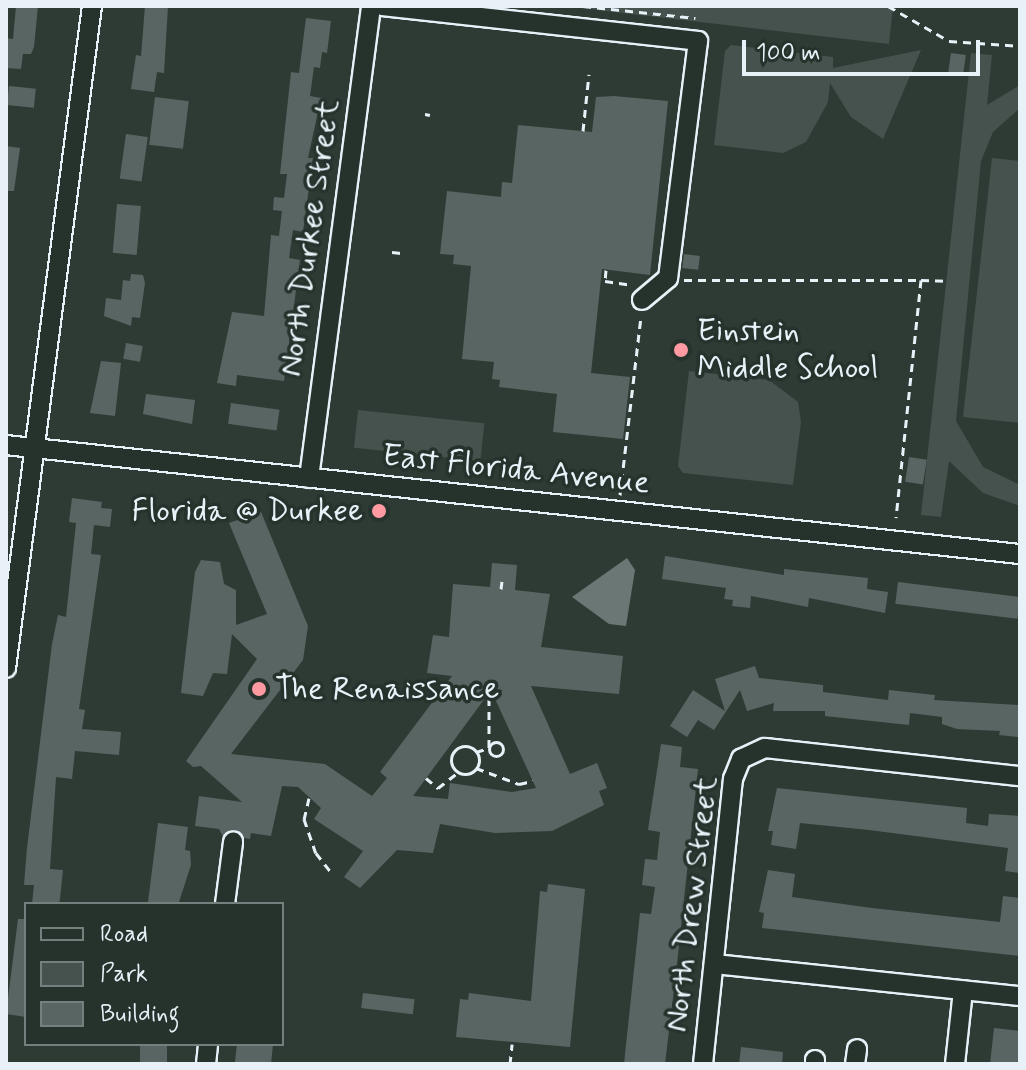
<!DOCTYPE html>
<html>
<head>
<meta charset="utf-8">
<style>
  body { margin:0 }
  #map { position:relative; width:1026px; height:1070px; overflow:hidden; background:#2e3b35; font-family:Mynerve,sans-serif }
  div>[style] { position:absolute }
  .green>* { inset:0; background:#45524e; transform-origin:0 0 }
  .water>* { inset:0; background:#6b7775 }
  .building>* { inset:0; background:#596563; transform-origin:0 0 }
  .path>* { height:3px; margin-top:-1.5px; transform-origin:0; background:repeating-linear-gradient(90deg,#e8f1f8 0 8px,transparent 0 14px) }
  .path>.ring { margin:-1.5px; padding:0; box-sizing:content-box; background:none; border:3px solid #e8f1f8; border-radius:50% }
  .roads { filter:drop-shadow(2px 0 #e8f1f8) drop-shadow(-2px 0 #e8f1f8) drop-shadow(0 2px #e8f1f8) drop-shadow(0 -2px #e8f1f8) }
  .minor>* { height:18px; margin:-9px; padding:0 9px; transform-origin:9px; border-radius:9px; background:#26332d }
  .dots>* { width:22px; height:22px; translate:-50% -50%; box-sizing:border-box; border:4px solid #26332d; border-radius:50% }
  span { translate:-50% -50%; white-space:nowrap; text-align:center; line-height:1.15; -webkit-text-stroke:7px #26332d; paint-order:stroke }
  .street-label { font-size:32px; color:#e8f1f8 }
  .poi-label { font-size:32px; color:#e8f1f8 }
  .left { translate:0 -50%; text-align:left }
  .right { translate:-100% -50%; text-align:right }
  .frame { position:absolute; inset:0; border:8px solid #e8f1f8; pointer-events:none }
  .legend { position:absolute; left:24px; top:902px; width:260px; height:144px; box-sizing:border-box; background:#26332d; border:2px solid #747f7e; margin:0; padding:10px 14px; list-style:none; font-size:24px; color:#e8f1f8 }
  .legend li { display:flex; align-items:center; gap:16px; height:40px }
  .legend b { width:40px; border:2px solid #747f7e }
  .scale { position:absolute; left:742px; top:40px; width:238px; height:36px; box-sizing:border-box; border:4px solid #e8f1f8; border-top:0; padding-left:10px; font-size:24px; line-height:28px; white-space:nowrap; color:#e8f1f8; -webkit-text-stroke:6px #26332d; paint-order:stroke }
</style>
</head>
<body>
<div id="map">
  <div class="green">
    <div style="clip-path:polygon(563px 6px,893px 6px,889px 44px)"></div>
    <div style="clip-path:polygon(731px 45px,833px 57px,833px 68px,921px 50px,883px 139px,851px 117px,830px 83px,828px 102px,806px 142px,783px 153px,714px 145px,725px 51px)"></div>
    <div style="clip-path:polygon(971px 53px,992px 55px,987px 105px,1020px 85px,1020px 108px,993px 132px,981px 161px,956px 421px,983px 467px,1020px 485px,1020px 506px,983px 493px,949px 461px,941px 517px,921px 515px)"></div>
    <div style="clip-path:polygon(992px 158px,1020px 161px,1020px 423px,963px 417px)"></div>
    <div style="clip-path:polygon(689px 371px,769px 380px,798px 402px,801px 422px,793px 485px,683px 473px,678px 466px)"></div>
    <div style="left:358px;top:410px;width:127px;height:38px;rotate:6deg"></div>
  </div>
  <div class="water">
    <div style="clip-path:polygon(627px 558px,635px 570px,626px 626px,609px 624px,572px 597px)"></div>
  </div>
  <div class="building">
    <div style="clip-path:polygon(16px 6px,38px 6px,34px 47px,31px 54px,23px 54px,21px 69px,6px 68px,6px 38px,13px 39px)"></div>
    <div style="clip-path:polygon(145px 6px,168px 6px,164px 73px,157px 72px,154px 92px,131px 89px,136px 55px,141px 56px)"></div>
    <div style="clip-path:polygon(306px 18px,331px 21px,327px 53px,322px 52px,320px 68px,314px 67px,310px 96px,321px 98px,308px 158px,313px 158px,303px 232px,293px 230px,289px 258px,300px 260px,284px 381px,237px 375px,236px 386px,217px 383px,232px 312px,264px 316px,271px 235px,279px 236px,282px 211px,273px 210px,274px 197px,284px 198px,287px 174px,280px 174px,291px 72px,299px 73px)"></div>
    <div style="left:951px;top:53px;width:15px;height:20px;rotate:8deg"></div>
    <div style="left:9px;top:86px;width:27px;height:19px;rotate:6deg"></div>
    <div style="clip-path:polygon(614px 96px,668px 101px,650px 275px,602px 269px,591px 373px,630px 377px,623px 439px,553px 432px,557px 394px,499px 387px,500px 380px,492px 379px,494px 362px,462px 359px,471px 266px,453px 264px,454px 255px,440px 254px,447px 191px,501px 197px,502px 182px,512px 183px,518px 125px,592px 132px,596px 97px)"></div>
    <div style="left:155px;top:97px;width:34px;height:48px;rotate:7deg"></div>
    <div style="left:126px;top:134px;width:22px;height:45px;rotate:8deg"></div>
    <div style="clip-path:polygon(6px 146px,20px 148px,14px 191px,6px 191px)"></div>
    <div style="left:117px;top:204px;width:24px;height:49px;rotate:5deg"></div>
    <div style="left:684px;top:254px;width:16px;height:14px;rotate:7deg"></div>
    <div style="clip-path:polygon(131px 274px,143px 275px,145px 283px,140px 318px,132px 317px,131px 326px,104px 316px,106px 298px,121px 300px,123px 280px,130px 281px)"></div>
    <div style="left:126px;top:343px;width:17px;height:16px;rotate:10deg"></div>
    <div style="clip-path:polygon(101px 361px,121px 363px,115px 416px,90px 413px)"></div>
    <div style="clip-path:polygon(146px 394px,195px 400px,192px 424px,143px 414px)"></div>
    <div style="left:231px;top:403px;width:49px;height:21px;rotate:8deg"></div>
    <div style="left:909px;top:457px;width:18px;height:25px;rotate:9deg"></div>
    <div style="clip-path:polygon(72px 498px,102px 502px,101px 508px,112px 509px,110px 527px,94px 525px,91px 554px,101px 555px,79px 709px,85px 710px,82px 729px,121px 732px,119px 755px,75px 751px,72px 779px,56px 777px,50px 869px,63px 870px,60px 899px,59px 904px,32px 904px,34px 885px,24px 885px,27px 848px,52px 644px,58px 615px,66px 617px,76px 523px,69px 522px)"></div>
    <div style="clip-path:polygon(evenodd,261px 512px,308px 626px,303px 660px,231px 754px,325px 764px,372px 796px,387px 778px,380px 772px,452px 676px,427px 673px,433px 635px,449px 637px,453px 584px,490px 587px,492px 563px,517px 565px,515px 590px,550px 594px,541px 647px,623px 656px,619px 694px,531px 686px,570px 774px,597px 763px,607px 788px,599px 791px,604px 805px,552px 831px,495px 833px,440px 824px,433px 853px,397px 850px,360px 888px,344px 877px,363px 851px,314px 819px,321px 808px,298px 787px,282px 786px,271px 836px,251px 833px,250px 839px,244px 838px,234px 830px,223px 837px,219px 829px,195px 826px,199px 796px,242px 802px,201px 766px,193px 767px,186px 761px,257px 659px,232px 634px,227px 674px,213px 673px,203px 696px,181px 693px,195px 572px,201px 560px,220px 562px,224px 584px,236px 590px,236px 625px,267px 614px,229px 523px,261px 512px,491px 690px,536px 788px,512px 792px,450px 783px,448px 799px,413px 796px,491px 690px)"></div>
    <div style="clip-path:polygon(665px 556px,784px 575px,784px 569px,868px 578px,867px 589px,888px 592px,885px 613px,809px 598px,808px 607px,751px 596px,750px 608px,732px 606px,733px 600px,724px 599px,726px 588px,662px 579px)"></div>
    <div style="left:898px;top:582px;width:123px;height:22px;rotate:7deg"></div>
    <div style="clip-path:polygon(755px 666px,759px 678px,823px 685px,823px 692px,888px 700px,889px 690px,935px 695px,934px 700px,1020px 705px,1020px 732px,1018px 737px,999px 735px,1000px 731px,957px 729px,942px 724px,942px 717px,910px 713px,909px 725px,825px 716px,825px 711px,773px 711px,774px 703px,747px 711px,740px 690px,714px 730px,698px 720px,687px 737px,670px 726px,693px 690px,725px 711px,715px 679px)"></div>
    <div style="clip-path:polygon(661px 744px,682px 747px,680px 767px,698px 769px,677px 964px,665px 1064px,624px 1064px,640px 913px,651px 914px,655px 887px,642px 885px,645px 859px,657px 860px,660px 832px,648px 830px)"></div>
    <div style="clip-path:polygon(777px 788px,967px 808px,966px 823px,988px 826px,989px 814px,1020px 816px,1020px 873px,1005px 871px,1008px 848px,869px 830px,800px 823px,796px 849px,771px 845px,773px 831px,768px 831px)"></div>
    <div style="clip-path:polygon(158px 823px,188px 827px,185px 850px,190px 851px,191px 865px,179px 902px,148px 902px)"></div>
    <div style="clip-path:polygon(768px 870px,795px 874px,792px 897px,872px 908px,1000px 922px,1003px 896px,1020px 898px,1020px 956px,762px 928px,764px 913px,759px 912px)"></div>
    <div style="clip-path:polygon(548px 884px,585px 889px,570px 1047px,456px 1037px,460px 999px,468px 1000px,469px 993px,531px 1001px,540px 891px,547px 892px)"></div>
    <div style="clip-path:polygon(18px 919px,26px 919px,26px 1017px,6px 1014px)"></div>
    <div style="left:363px;top:993px;width:52px;height:15px;rotate:7deg"></div>
    <div style="clip-path:polygon(994px 1028px,1020px 1031px,1020px 1064px,990px 1064px)"></div>
    <div style="left:140px;top:1044px;width:27px;height:20px"></div>
    <div style="clip-path:polygon(237px 1044px,273px 1044px,271px 1064px,235px 1062px)"></div>
    <div style="clip-path:polygon(741px 1047px,783px 1052px,782px 1064px,739px 1064px)"></div>
  </div>
  <div class="path">
    <div style="left:583px;top:6px;width:113px;rotate:6.1deg"></div>
    <div style="left:888px;top:6px;width:70px;rotate:29.8deg"></div>
    <div style="left:949px;top:41px;width:71px;rotate:4deg"></div>
    <div style="left:425px;top:114px;width:5px;rotate:11deg"></div>
    <div style="left:583px;top:131px;width:57px;rotate:-84deg"></div>
    <div style="left:392px;top:252px;width:9px;rotate:6deg"></div>
    <div style="left:606px;top:270px;width:11px;rotate:95deg"></div>
    <div style="left:605px;top:281px;width:28px;rotate:8deg"></div>
    <div style="left:684px;top:280px;width:237px"></div>
    <div style="left:921px;top:280px;width:239px;rotate:96deg"></div>
    <div style="left:921px;top:280px;width:25px;rotate:2deg"></div>
    <div style="left:620px;top:495px;width:180px;rotate:-83.3deg"></div>
    <div style="left:501px;top:589px;width:8px;rotate:-83deg"></div>
    <div class="ring" style="left:489px;top:742px;width:11px;height:11px"></div>
    <div class="ring" style="left:451px;top:746px;width:25px;height:25px"></div>
    <div style="left:476px;top:752px;width:14px;rotate:-17deg"></div>
    <div style="left:489px;top:748px;width:50px;rotate:-90deg"></div>
    <div style="left:476px;top:768px;width:46px;rotate:20.4deg"></div>
    <div style="left:519px;top:784px;width:14px;rotate:-12deg"></div>
    <div style="left:426px;top:778px;width:16px;rotate:40deg"></div>
    <div style="left:438px;top:788px;width:24px;rotate:-38deg"></div>
    <div style="left:309px;top:798px;width:22px;rotate:103deg"></div>
    <div style="left:304px;top:819px;width:36px;rotate:71deg"></div>
    <div style="left:316px;top:853px;width:23px;rotate:52deg"></div>
    <div style="left:510px;top:1064px;width:20px;rotate:-84deg"></div>
  </div>
  <div class="roads">
    <div class="minor">
      <div style="left:382px;top:6px;width:318px;rotate:6.3deg"></div>
      <div style="left:698px;top:41px;width:239px;rotate:97.2deg"></div>
      <div style="left:668px;top:278px;width:34px;rotate:140deg"></div>
      <div style="left:6px;top:445px;width:1020px;rotate:6.14deg"></div>
      <div style="left:309px;top:478px;width:476px;rotate:-82.5deg"></div>
      <div style="left:6px;top:668px;width:668px;rotate:-82.6deg"></div>
      <div style="left:225px;top:904px;width:63px;rotate:-82.6deg"></div>
      <div style="left:714px;top:964px;width:308px;rotate:6deg"></div>
      <div style="left:206px;top:1064px;width:20px;rotate:-84deg"></div>
      <div style="left:703px;top:1064px;width:287px;rotate:-84deg"></div>
      <div style="left:733px;top:779px;width:22px;rotate:-68deg"></div>
      <div style="left:741px;top:759px;width:26px;rotate:-25deg"></div>
      <div style="left:765px;top:748px;width:257px;rotate:6.3deg"></div>
      <div style="left:815px;top:1064px;width:4px;rotate:-90deg"></div>
      <div style="left:855px;top:1064px;width:15px;rotate:-82deg"></div>
      <div style="left:955px;top:1064px;width:74px;rotate:-83.8deg"></div>
    </div>
  </div>
  <div class="dots">
    <div style="left:681px;top:350px;background:#ff9aa2"></div>
    <div style="left:379px;top:511px;background:#ff9aa2"></div>
    <div style="left:259px;top:689px;background:#ff9aa2"></div>
  </div>
  <div class="street-label">
    <span style="left:310px;top:238px;rotate:-82deg">North Durkee Street</span>
    <span style="left:516px;top:470px;rotate:6deg">East Florida Avenue</span>
    <span style="left:692px;top:904px;rotate:-83deg">North Drew Street</span>
  </div>
  <div class="poi-label">
    <span class="left" style="left:697px;top:350px">Einstein<br>Middle School</span>
    <span class="right" style="left:363px;top:511px">Florida @ Durkee</span>
    <span class="left" style="left:275px;top:689px">The Renaissance</span>
  </div>
  <div class="frame"></div>
  <ul class="legend">
  <li><b style="height:10px;background:#26332d"></b>Road</li>
  <li><b style="height:22px;background:#45524e"></b>Park</li>
  <li><b style="height:22px;background:#596563"></b>Building</li>
  </ul>
  <div class="scale">100 m</div>
</div>
</body>
</html>
